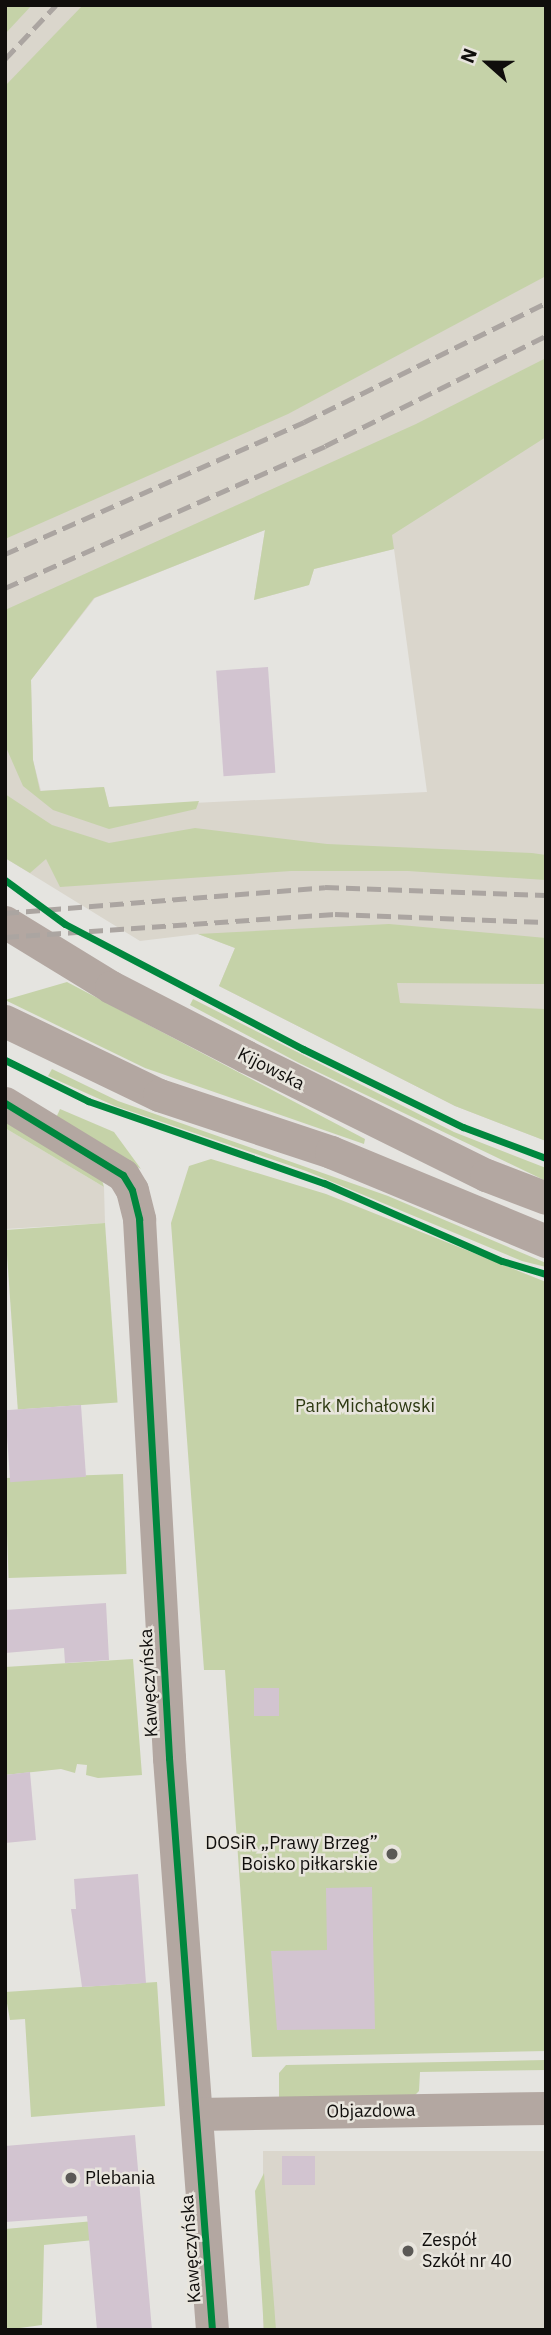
<!DOCTYPE html>
<html>
<head>
<meta charset="utf-8">
<style>
  body { margin:0 }
  #map { position:relative; width:551px; height:2335px; overflow:hidden; background:#e5e4e0; font-family:"IBM Plex Sans",sans-serif }
  div>[style] { position:absolute }
  .built>* { inset:0; background:#dad6cc; transform-origin:0 0 }
  .green>* { inset:0; background:#c5d2a8; transform-origin:0 0 }
  .building>* { inset:0; background:#d2c4d0; transform-origin:0 0 }
  .minor>* { height:33px; margin:-16.5px; padding:0 16.5px; transform-origin:16.5px; border-radius:16.5px; background:#b3a7a1 }
  .rail>* { height:5px; margin-top:-2.5px; transform-origin:0; background:repeating-linear-gradient(90deg,#aba5a1 0 14px,transparent 0 21px) }
  .cycleway>* { height:7px; margin:-3.5px; padding:0 3.5px; transform-origin:3.5px; border-radius:3.5px; background:#00873e }
  .dots>* { width:19px; height:19px; translate:-50% -50%; box-sizing:border-box; border:4px solid #e8e5dd; border-radius:50% }
  span { translate:-50% -50%; white-space:nowrap; text-align:center; line-height:1.15; -webkit-text-stroke:5px #e8e5dd; paint-order:stroke }
  .street-label { font-size:18px; color:#100e0c }
  .park-label { font-size:18px; color:#2d3912 }
  .poi-label { font-size:18px; color:#100e0c }
  .right { translate:-100% -50%; text-align:right }
  .left { translate:0 -50%; text-align:left }
  .frame { position:absolute; inset:0; border:7px solid #100e0c; pointer-events:none }
  .north { position:absolute; left:453px; top:28px; width:70px; height:70px; -webkit-text-stroke:5px #e8e5dd; paint-order:stroke; rotate:291deg; font-size:19px; font-weight:700; line-height:28px; text-align:center; color:#100e0c }
  .north::after { content:''; display:block; margin:auto; width:24px; height:32px; background:#100e0c; clip-path:polygon(50% 0,100% 100%,50% 72%,0 100%) }
</style>
</head>
<body>
<div id="map">
  <div class="built">
    <div style="clip-path:polygon(evenodd,5px 5px,546px 5px,546px 1141px,455px 1106px,219px 986px,235px 948px,198px 934px,140px 941px,5px 858px,5px 5px,265px 530px,254px 600px,309px 585px,314px 569px,394px 549px,427px 792px,109px 807px,104px 787px,41px 791px,33px 760px,31px 680px,95px 598px,265px 530px)"></div>
    <div style="clip-path:polygon(5px 1128px,104px 1187px,105px 1223px,5px 1229px)"></div>
    <div style="left:546px;top:2151px;width:179px;height:283px;rotate:90deg"></div>
  </div>
  <div class="green">
    <div style="clip-path:polygon(5px 5px,32px 5px,5px 34px)"></div>
    <div style="clip-path:polygon(83px 5px,546px 5px,546px 276px,288px 414px,5px 539px,5px 86px)"></div>
    <div style="clip-path:polygon(546px 358px,546px 437px,392px 535px,394px 549px,314px 569px,309px 585px,254px 600px,265px 530px,94px 598px,31px 680px,33px 760px,40px 791px,104px 787px,109px 807px,199px 801px,196px 809px,109px 829px,53px 810px,23px 786px,5px 745px,5px 610px,416px 424px)"></div>
    <div style="clip-path:polygon(5px 794px,52px 825px,109px 843px,195px 828px,327px 844px,532px 853px,546px 855px,546px 880px,408px 871px,291px 871px,60px 887px,46px 859px,30px 873px,5px 858px)"></div>
    <div style="clip-path:polygon(389px 924px,546px 938px,546px 984px,397px 983px,400px 1003px,546px 1009px,546px 1141px,455px 1106px,219px 986px,235px 948px,198px 934px)"></div>
    <div style="clip-path:polygon(67px 982px,365px 1139px,364px 1144px,145px 1068px,5px 1000px)"></div>
    <div style="clip-path:polygon(193px 999px,454px 1132px,546px 1168px,546px 1181px,299px 1063px,190px 1005px)"></div>
    <div style="clip-path:polygon(52px 1069px,118px 1101px,388px 1196px,546px 1263px,546px 1267px,522px 1261px,306px 1171px,115px 1106px,48px 1076px)"></div>
    <div style="clip-path:polygon(60px 1109px,114px 1132px,141px 1169px,56px 1118px)"></div>
    <div style="clip-path:polygon(5px 1120px,102px 1180px,104px 1187px,5px 1128px)"></div>
    <div style="clip-path:polygon(211px 1159px,326px 1194px,546px 1282px,546px 2051px,252px 2057px,225px 1670px,204px 1670px,171px 1223px,189px 1166px)"></div>
    <div style="left:105px;top:1223px;width:180px;height:100px;rotate:86deg"></div>
    <div style="left:123px;top:1474px;width:100px;height:118px;rotate:88deg"></div>
    <div style="clip-path:polygon(133px 1659px,142px 1775px,98px 1778px,86px 1775px,87px 1765px,77px 1764px,75px 1773px,61px 1769px,5px 1775px,5px 1667px)"></div>
    <div style="clip-path:polygon(157px 1982px,165px 2106px,31px 2117px,25px 2019px,10px 2020px,5px 1992px)"></div>
    <div style="clip-path:polygon(546px 2060px,546px 2070px,420px 2072px,419px 2091px,413px 2097px,279px 2099px,279px 2073px,286px 2065px)"></div>
    <div style="clip-path:polygon(264px 2173px,276px 2330px,264px 2330px,255px 2191px)"></div>
    <div style="clip-path:polygon(94px 2221px,94px 2240px,44px 2245px,42px 2325px,5px 2330px,5px 2229px)"></div>
  </div>
  <div class="building">
    <div style="left:268px;top:667px;width:106px;height:52px;rotate:86deg"></div>
    <div style="left:81px;top:1405px;width:72px;height:76px;rotate:86deg"></div>
    <div style="clip-path:polygon(106px 1603px,109px 1660px,65px 1663px,64px 1648px,5px 1653px,5px 1610px)"></div>
    <div style="left:254px;top:1688px;width:25px;height:28px"></div>
    <div style="clip-path:polygon(30px 1772px,36px 1840px,5px 1843px,5px 1775px)"></div>
    <div style="clip-path:polygon(138px 1874px,146px 1983px,82px 1987px,71px 1909px,76px 1909px,74px 1879px)"></div>
    <div style="clip-path:polygon(372px 1887px,375px 2029px,277px 2030px,271px 1951px,327px 1950px,326px 1888px)"></div>
    <div style="clip-path:polygon(135px 2135px,152px 2330px,97px 2330px,87px 2216px,5px 2222px,5px 2146px)"></div>
    <div style="left:282px;top:2156px;width:33px;height:29px"></div>
  </div>
  <div class="minor">
    <div style="left:5px;top:922px;width:124px;rotate:31.5deg"></div>
    <div style="left:111px;top:987px;width:151px;rotate:27.2deg"></div>
    <div style="left:245px;top:1056px;width:269px;rotate:26.3deg"></div>
    <div style="left:486px;top:1175px;width:64px;rotate:21deg"></div>
    <div style="left:5px;top:1021px;width:171px;rotate:25.7deg"></div>
    <div style="left:159px;top:1095px;width:181px;rotate:18.3deg"></div>
    <div style="left:331px;top:1152px;width:233px;rotate:22.5deg"></div>
    <div style="left:5px;top:1103px;width:138px;rotate:31.4deg"></div>
    <div style="left:123px;top:1175px;width:17px;rotate:59deg"></div>
    <div style="left:132px;top:1190px;width:30px;rotate:76deg"></div>
    <div style="left:139px;top:1219px;width:540px;rotate:86.81deg"></div>
    <div style="left:169px;top:1758px;width:574px;rotate:85.7deg"></div>
    <div style="left:197px;top:2114px;width:349px;rotate:-1deg"></div>
  </div>
  <div class="rail">
    <div style="left:5px;top:59px;width:74px;rotate:-46.6deg"></div>
    <div style="left:5px;top:554px;width:327px;rotate:-23.8deg"></div>
    <div style="left:304px;top:422px;width:270px;rotate:-26.2deg"></div>
    <div style="left:5px;top:588px;width:350px;rotate:-23.9deg"></div>
    <div style="left:325px;top:446px;width:247px;rotate:-26.5deg"></div>
    <div style="left:5px;top:913px;width:321px;rotate:-4.6deg"></div>
    <div style="left:325px;top:887px;width:221px;rotate:2.1deg"></div>
    <div style="left:5px;top:937px;width:331px;rotate:-4deg"></div>
    <div style="left:335px;top:914px;width:211px;rotate:2.2deg"></div>
  </div>
  <div class="cycleway">
    <div style="left:5px;top:880px;width:74px;rotate:36.3deg"></div>
    <div style="left:65px;top:924px;width:269px;rotate:27.7deg"></div>
    <div style="left:303px;top:1049px;width:178px;rotate:26deg"></div>
    <div style="left:463px;top:1127px;width:89px;rotate:20.5deg"></div>
    <div style="left:5px;top:1060px;width:93px;rotate:26.3deg"></div>
    <div style="left:88px;top:1101px;width:250px;rotate:19.2deg"></div>
    <div style="left:324px;top:1183px;width:194px;rotate:23.7deg"></div>
    <div style="left:502px;top:1261px;width:46px;rotate:16.5deg"></div>
    <div style="left:5px;top:1103px;width:138px;rotate:31.4deg"></div>
    <div style="left:123px;top:1175px;width:17px;rotate:59deg"></div>
    <div style="left:132px;top:1190px;width:30px;rotate:76deg"></div>
    <div style="left:139px;top:1219px;width:540px;rotate:86.81deg"></div>
    <div style="left:169px;top:1758px;width:574px;rotate:85.7deg"></div>
  </div>
  <div class="dots">
    <div style="left:392px;top:1854px;background:#5b5956"></div>
    <div style="left:71px;top:2178px;background:#5b5956"></div>
    <div style="left:408px;top:2251px;background:#5b5956"></div>
  </div>
  <div class="street-label">
    <span style="left:271px;top:1069px;rotate:27deg">Kijowska</span>
    <span style="left:149px;top:1683px;rotate:-93deg">Kawęczyńska</span>
    <span style="left:371px;top:2111px;rotate:-1deg">Objazdowa</span>
    <span style="left:191px;top:2249px;rotate:-94deg">Kawęczyńska</span>
  </div>
  <div class="park-label">
    <span style="left:365px;top:1406px">Park Michałowski</span>
  </div>
  <div class="poi-label">
    <span class="right" style="left:378px;top:1854px">DOSiR „Prawy Brzeg”<br>Boisko piłkarskie</span>
    <span class="left" style="left:85px;top:2178px">Plebania</span>
    <span class="left" style="left:422px;top:2251px">Zespół<br>Szkół nr 40</span>
  </div>
  <div class="frame"></div>
  <div class="north">N</div>
</div>
</body>
</html>
